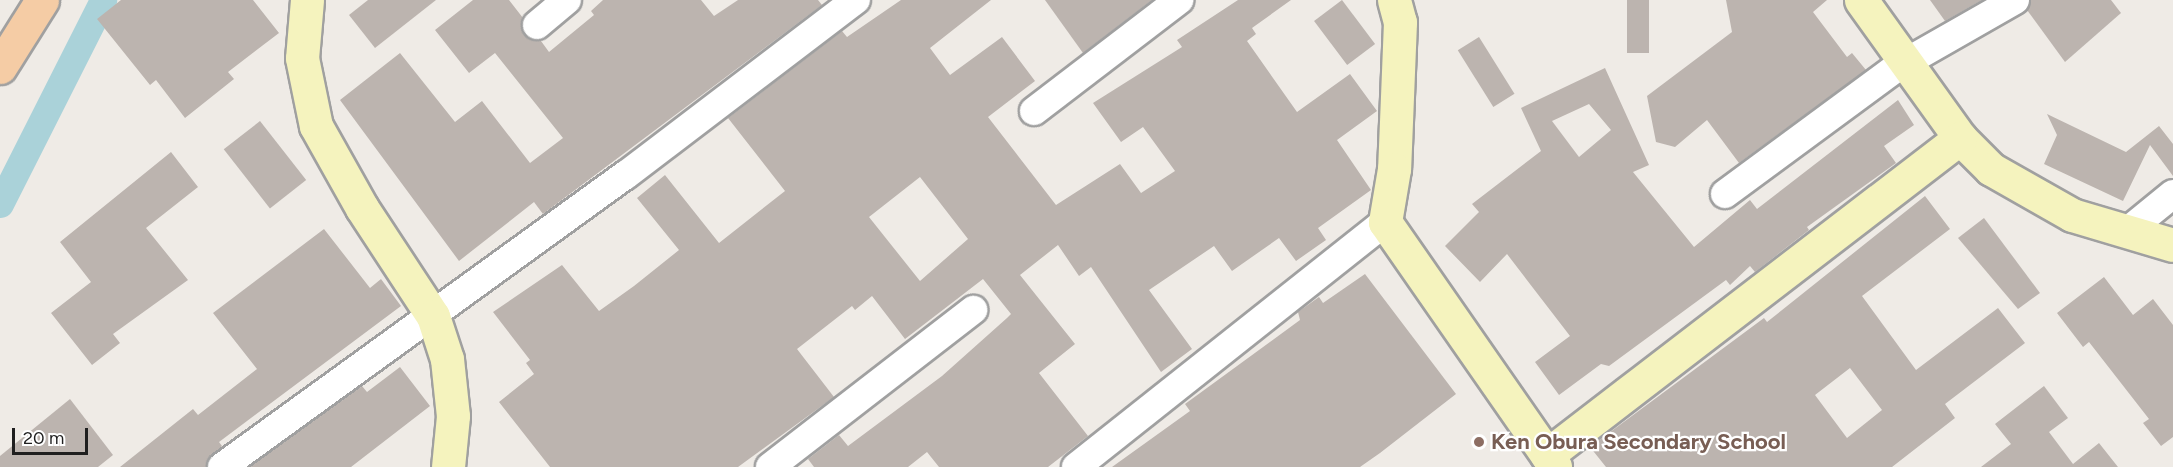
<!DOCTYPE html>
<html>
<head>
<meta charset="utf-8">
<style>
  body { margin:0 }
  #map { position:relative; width:2173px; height:467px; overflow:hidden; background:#efebe6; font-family:Figtree,sans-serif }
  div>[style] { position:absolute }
  .canal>* { height:27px; margin:-13.5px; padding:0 13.5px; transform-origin:13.5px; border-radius:13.5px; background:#aad2d9 }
  .building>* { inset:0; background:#bcb4af; transform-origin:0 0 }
  .roads { filter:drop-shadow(2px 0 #a0a0a0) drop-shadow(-2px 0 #a0a0a0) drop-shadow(0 2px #a0a0a0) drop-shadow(0 -2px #a0a0a0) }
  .street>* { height:28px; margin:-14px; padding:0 14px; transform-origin:14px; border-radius:14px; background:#fff }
  .secondary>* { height:33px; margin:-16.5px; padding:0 16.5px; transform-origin:16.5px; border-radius:16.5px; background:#f5f3be }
  .primary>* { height:33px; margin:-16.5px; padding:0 16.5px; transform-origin:16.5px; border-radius:16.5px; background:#f5cca5 }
  .dots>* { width:16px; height:16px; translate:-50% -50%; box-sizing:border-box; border:3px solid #fff; border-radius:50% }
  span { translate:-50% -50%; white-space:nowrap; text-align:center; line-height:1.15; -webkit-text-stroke:4.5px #fff; paint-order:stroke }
  .education-label { font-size:22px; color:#785e54; font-weight:700 }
  .left { translate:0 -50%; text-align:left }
  .scale { position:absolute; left:12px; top:428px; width:76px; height:27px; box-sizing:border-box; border:3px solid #1f1f1f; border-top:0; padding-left:8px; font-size:18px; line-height:21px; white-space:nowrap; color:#1f1f1f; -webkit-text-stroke:4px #fff; paint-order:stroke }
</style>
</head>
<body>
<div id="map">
  <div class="canal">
    <div style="left:0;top:204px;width:229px;rotate:-63.2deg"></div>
  </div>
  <div class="building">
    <div style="clip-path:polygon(121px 0,253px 0,279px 33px,228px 72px,234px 79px,185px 118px,156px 80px,150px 85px,97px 19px)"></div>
    <div style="clip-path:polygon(368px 0,436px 0,375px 48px,349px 15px)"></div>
    <div style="clip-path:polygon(473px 0,509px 0,523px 18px,524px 35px,541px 41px,549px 52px,594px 15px,591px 11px,603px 0,701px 0,714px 16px,738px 0,818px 0,822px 5px,543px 214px,534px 202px,459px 261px,340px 100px,400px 53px,455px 122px,482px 101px,530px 163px,563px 138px,495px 53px,469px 73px,435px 30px)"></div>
    <div style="clip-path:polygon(evenodd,901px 0,991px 0,930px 48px,950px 75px,1002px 37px,1035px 81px,988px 117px,1056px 205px,1120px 164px,1141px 193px,1175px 171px,1143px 127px,1121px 142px,1093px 103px,1182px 47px,1177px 40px,1238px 0,1291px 0,1252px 28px,1256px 34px,1247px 41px,1297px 112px,1350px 74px,1377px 111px,1337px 140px,1371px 190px,1318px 228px,1326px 240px,1296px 261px,1279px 238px,1232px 271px,1214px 246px,1149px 290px,1192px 349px,1161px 372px,1091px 267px,1079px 276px,1058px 245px,1020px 275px,1075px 344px,1039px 373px,1088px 436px,1048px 467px,939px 467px,927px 452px,908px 467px,814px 467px,808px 459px,839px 435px,848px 446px,942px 376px,1007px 318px,1011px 314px,983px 279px,905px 339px,872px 296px,855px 310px,852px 306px,797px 349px,834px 397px,738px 467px,550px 467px,499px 402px,534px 374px,526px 363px,530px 360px,493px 312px,562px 265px,599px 311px,634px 286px,679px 250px,637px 198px,665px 175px,719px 243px,785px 191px,728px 118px,842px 31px,847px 37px,901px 0,920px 177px,968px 239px,920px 281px,869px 217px,920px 177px)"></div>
    <div style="clip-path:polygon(1045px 0,1152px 0,1083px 53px)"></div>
    <div style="left:1342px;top:0;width:55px;height:35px;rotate:53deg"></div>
    <div style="left:1627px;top:0;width:22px;height:53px"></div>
    <div style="clip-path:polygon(1726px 0,1827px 0,1813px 12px,1847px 57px,1852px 53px,1866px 70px,1739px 163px,1707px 120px,1675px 147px,1656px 142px,1647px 96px,1732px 32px)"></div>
    <div style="clip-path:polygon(1930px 0,1982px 0,1945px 21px)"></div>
    <div style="clip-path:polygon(2031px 0,2111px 0,2121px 13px,2065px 62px,2027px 10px)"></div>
    <div style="left:1479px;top:37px;width:67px;height:25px;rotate:58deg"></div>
    <div style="clip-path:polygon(evenodd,1605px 68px,1649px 165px,1633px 172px,1694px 247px,1750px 200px,1757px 209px,1898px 100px,1914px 125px,1884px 146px,1896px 163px,1807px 227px,1809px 230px,1755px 272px,1750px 266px,1730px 285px,1726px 280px,1609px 366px,1601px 364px,1559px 395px,1535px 362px,1570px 336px,1507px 254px,1480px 282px,1445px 246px,1479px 212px,1472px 204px,1541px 151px,1521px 108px,1605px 68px,1589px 104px,1611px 130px,1579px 157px,1552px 121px,1589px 104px)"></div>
    <div style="clip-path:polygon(2047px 114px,2126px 152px,2159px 126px,2173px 144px,2173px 176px,2150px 145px,2123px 201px,2044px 164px,2057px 135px)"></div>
    <div style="left:260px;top:121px;width:75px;height:46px;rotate:52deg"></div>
    <div style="clip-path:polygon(171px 152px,198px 187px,146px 228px,188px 280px,113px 334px,120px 343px,92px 365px,51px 313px,91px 282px,60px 242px)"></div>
    <div style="clip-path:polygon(evenodd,1925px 196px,1950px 229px,1862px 296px,1916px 370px,1998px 308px,2025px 343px,1945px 404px,1955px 418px,1892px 467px,1606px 467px,1590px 447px,1764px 318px,1767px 322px,1925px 196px,1850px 368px,1882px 410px,1847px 438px,1815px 395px,1850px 368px)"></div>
    <div style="clip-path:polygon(1984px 218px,2040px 293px,2018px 309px,1958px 238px)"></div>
    <div style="clip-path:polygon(324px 229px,370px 288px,381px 279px,401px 306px,219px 442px,222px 446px,206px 467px,120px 467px,193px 409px,198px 415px,257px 369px,213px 313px)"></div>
    <div style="clip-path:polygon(1365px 274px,1456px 394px,1380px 453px,1360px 467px,1112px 467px,1190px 411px,1185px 404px,1300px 320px,1298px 312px,1319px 297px,1323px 303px)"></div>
    <div style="clip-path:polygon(2104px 277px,2133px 315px,2153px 299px,2173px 325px,2173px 437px,2161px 446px,2143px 423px,2149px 419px,2089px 342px,2083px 347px,2057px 313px)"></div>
    <div style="clip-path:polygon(400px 367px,430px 406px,351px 467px,250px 467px,362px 386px,367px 392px)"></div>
    <div style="clip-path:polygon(2044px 386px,2068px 418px,2049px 432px,2073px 464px,2099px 443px,2118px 467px,1981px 467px,2011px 444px,1995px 424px)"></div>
    <div style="clip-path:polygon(70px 399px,113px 455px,98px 467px,0 467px,0 456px)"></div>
  </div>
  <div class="roads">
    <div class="street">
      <div style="left:537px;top:25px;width:39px;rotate:-40deg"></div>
      <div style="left:1034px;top:111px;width:183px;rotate:-37.4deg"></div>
      <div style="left:1725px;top:194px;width:212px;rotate:-36.4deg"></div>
      <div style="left:1896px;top:68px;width:137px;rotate:-29.7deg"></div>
      <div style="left:2125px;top:233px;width:62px;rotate:-39.1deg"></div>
      <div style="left:222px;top:467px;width:498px;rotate:-35.9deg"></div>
      <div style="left:626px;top:175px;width:289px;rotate:-37.3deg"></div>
      <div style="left:770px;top:467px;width:257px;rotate:-37.7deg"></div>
      <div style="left:1076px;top:467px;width:394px;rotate:-38.4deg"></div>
    </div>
    <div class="secondary">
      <div style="left:307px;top:0;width:58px;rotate:94.9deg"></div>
      <div style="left:302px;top:58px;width:69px;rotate:78.4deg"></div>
      <div style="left:316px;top:126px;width:94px;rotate:60.7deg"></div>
      <div style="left:362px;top:208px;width:129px;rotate:56.7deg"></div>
      <div style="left:433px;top:316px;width:45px;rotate:72deg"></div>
      <div style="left:447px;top:359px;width:57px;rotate:84deg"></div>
      <div style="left:453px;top:416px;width:51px;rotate:95.6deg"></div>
      <div style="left:1394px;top:0;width:23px;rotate:75deg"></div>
      <div style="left:1400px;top:22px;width:147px;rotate:92.3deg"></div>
      <div style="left:1394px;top:169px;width:54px;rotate:99.6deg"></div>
      <div style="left:1385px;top:222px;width:298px;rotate:55.2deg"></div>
      <div style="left:1861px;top:0;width:170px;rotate:54.3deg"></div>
      <div style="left:1960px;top:138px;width:44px;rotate:45deg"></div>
      <div style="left:1991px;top:169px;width:93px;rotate:29.6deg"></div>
      <div style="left:2072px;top:215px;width:105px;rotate:16.5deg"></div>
      <div style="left:1547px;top:455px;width:521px;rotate:-37.51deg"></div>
    </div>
    <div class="primary">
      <div style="left:0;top:67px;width:79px;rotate:-57.9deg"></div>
    </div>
  </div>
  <div class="dots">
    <div style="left:1479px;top:442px;background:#8d6e63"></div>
  </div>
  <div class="education-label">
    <span class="left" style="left:1491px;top:442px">Ken Obura Secondary School</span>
  </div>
  <div class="scale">20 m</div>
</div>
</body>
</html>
